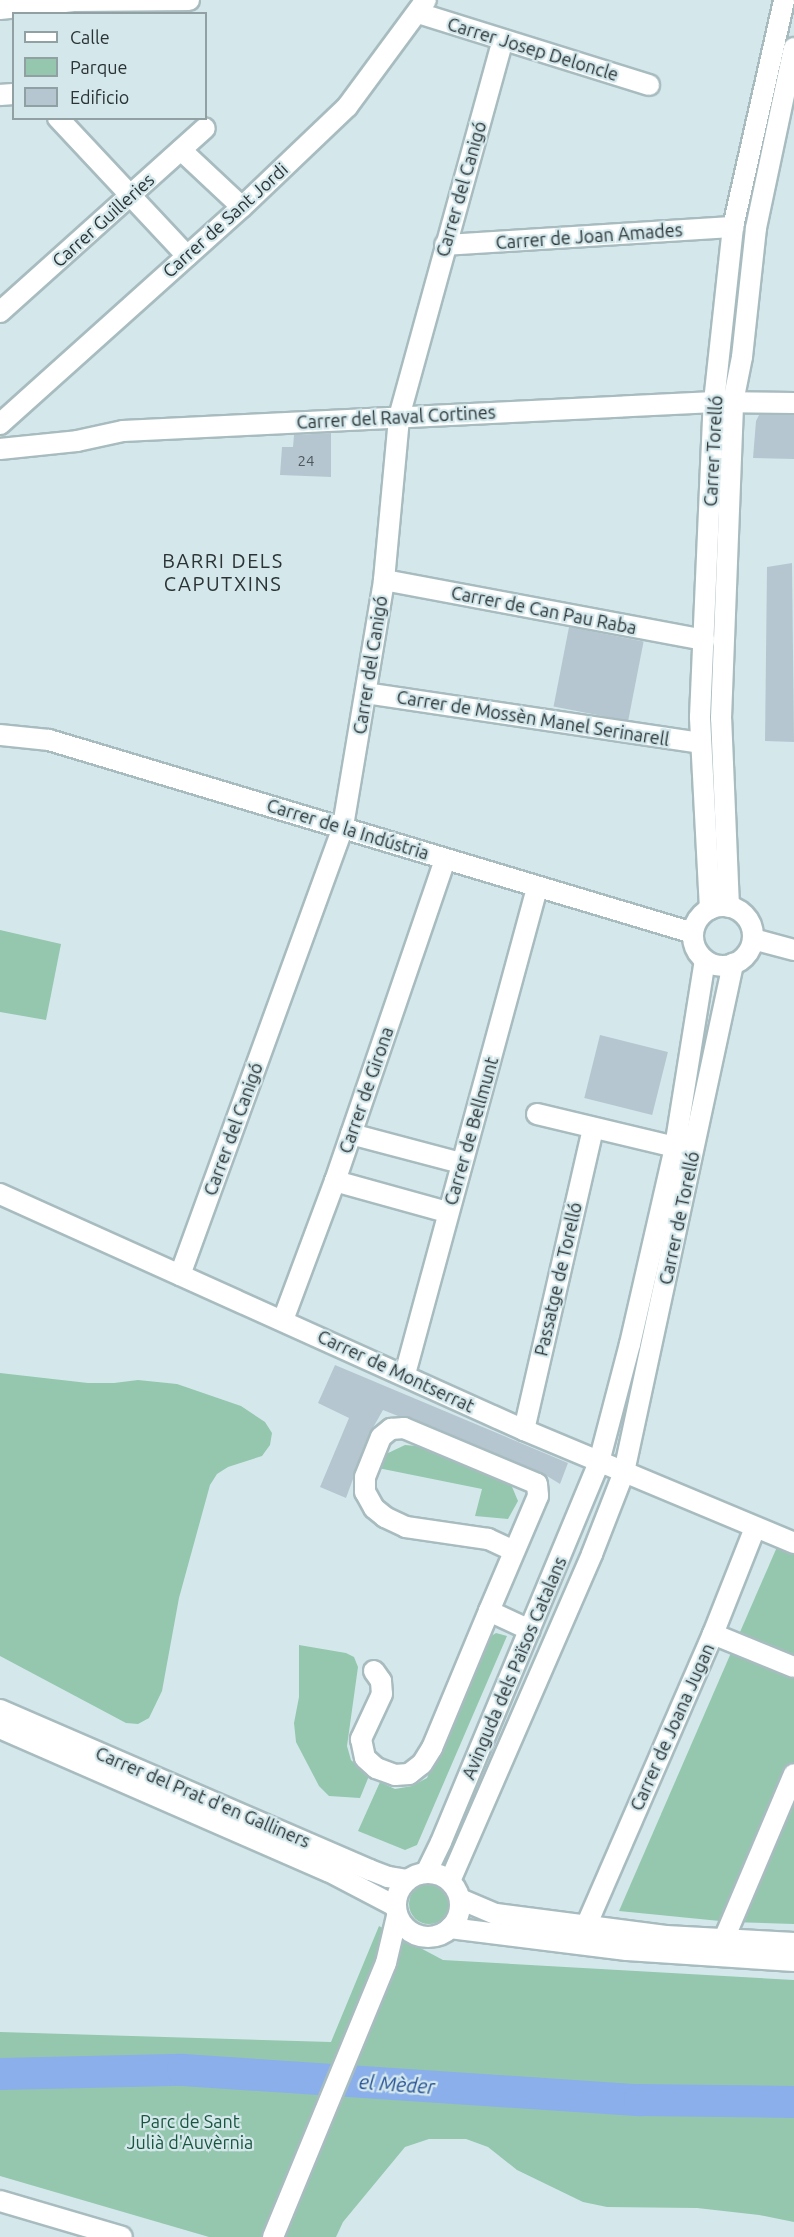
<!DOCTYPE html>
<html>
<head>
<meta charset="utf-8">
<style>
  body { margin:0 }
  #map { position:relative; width:794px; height:2237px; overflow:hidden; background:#d4e8ec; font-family:Ubuntu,sans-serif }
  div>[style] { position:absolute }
  .green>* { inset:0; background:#94c7ae }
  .round { border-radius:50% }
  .river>* { height:32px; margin:-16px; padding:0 16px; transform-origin:16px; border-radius:16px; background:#8aafeb }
  .building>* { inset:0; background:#b6c6d0; transform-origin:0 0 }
  .roads { filter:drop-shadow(2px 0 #a8bcc0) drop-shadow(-2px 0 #a8bcc0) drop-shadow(0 2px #a8bcc0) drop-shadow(0 -2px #a8bcc0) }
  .minor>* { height:20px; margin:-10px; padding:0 10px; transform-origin:10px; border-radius:10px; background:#fff }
  .minor>.ring { margin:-10px; padding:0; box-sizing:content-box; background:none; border:20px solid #fff; border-radius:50% }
  span { translate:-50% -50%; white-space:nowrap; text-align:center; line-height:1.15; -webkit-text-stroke:4.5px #d4e8ec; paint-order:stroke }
  .number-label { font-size:15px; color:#4e585c }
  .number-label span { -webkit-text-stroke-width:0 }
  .street-label { font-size:18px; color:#2b3335 }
  .park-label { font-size:18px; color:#19563e }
  .neighbourhood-label { font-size:20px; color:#2b3335; letter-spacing:1.5px }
  .water-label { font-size:20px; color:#265198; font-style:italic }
  .legend { position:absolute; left:12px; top:12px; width:195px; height:108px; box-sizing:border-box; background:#d4e8ec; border:2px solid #90a0a3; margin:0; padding:8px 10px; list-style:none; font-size:18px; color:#2b3335 }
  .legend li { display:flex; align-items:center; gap:12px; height:30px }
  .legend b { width:30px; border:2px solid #90a0a3 }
</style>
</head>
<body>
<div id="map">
  <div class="green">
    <div style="clip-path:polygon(0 930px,61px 944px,46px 1020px,0 1012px)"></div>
    <div style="clip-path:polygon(0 1373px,88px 1383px,114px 1383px,138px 1380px,177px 1384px,241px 1406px,265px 1422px,272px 1433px,270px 1445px,262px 1456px,228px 1467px,217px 1474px,210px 1485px,179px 1598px,162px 1691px,149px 1718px,138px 1724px,126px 1723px,0 1656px)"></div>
    <div style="clip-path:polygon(405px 1445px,428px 1447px,510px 1482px,518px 1501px,508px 1519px,475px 1516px,482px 1489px,378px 1468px,386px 1454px)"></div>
    <div style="clip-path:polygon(780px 1540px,794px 1546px,794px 1924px,730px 1922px,619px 1911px)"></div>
    <div style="clip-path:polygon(496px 1633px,507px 1636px,417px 1845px,405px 1850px,358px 1831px,380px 1782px,395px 1789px,412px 1786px,427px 1778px,481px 1652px,488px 1638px)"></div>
    <div style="clip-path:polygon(299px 1645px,346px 1653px,354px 1657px,358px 1667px,347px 1746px,351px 1760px,369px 1776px,360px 1798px,329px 1796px,319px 1786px,296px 1742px,294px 1723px,299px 1697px)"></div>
    <div class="round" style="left:409px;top:1884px;width:40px;height:40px"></div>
    <div style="clip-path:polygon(379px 1926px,443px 1960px,794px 1980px,794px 2222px,759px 2215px,697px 2208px,607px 2207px,583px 2202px,517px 2170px,488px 2147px,466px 2139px,429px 2139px,405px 2147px,343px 2222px,336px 2237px,209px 2237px,0 2176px,0 2032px,331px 2042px)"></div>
  </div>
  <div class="river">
    <div style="left:0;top:2074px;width:183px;rotate:-1.3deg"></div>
    <div style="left:183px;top:2070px;width:458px;rotate:3.8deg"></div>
    <div style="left:640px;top:2100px;width:154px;rotate:0.7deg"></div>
  </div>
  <div class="building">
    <div style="clip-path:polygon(759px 415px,794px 415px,794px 459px,753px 458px,756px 421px)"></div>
    <div style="clip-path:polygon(331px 433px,331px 477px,280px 475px,282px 447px,293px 447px,294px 435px)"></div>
    <div style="clip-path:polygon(792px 563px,794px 742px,765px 741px,767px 567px)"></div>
    <div style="left:569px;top:627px;width:76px;height:81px;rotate:11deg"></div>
    <div style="left:600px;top:1035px;width:70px;height:65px;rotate:14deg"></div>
    <div style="clip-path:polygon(335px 1365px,568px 1463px,560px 1484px,542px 1473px,409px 1417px,398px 1416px,383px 1410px,370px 1433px,346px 1498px,320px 1487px,349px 1418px,318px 1403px)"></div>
  </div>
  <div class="roads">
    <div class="minor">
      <div style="left:0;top:9px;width:74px;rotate:-6.2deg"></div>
      <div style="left:74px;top:1px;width:115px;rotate:-0.5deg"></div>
      <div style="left:418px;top:13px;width:242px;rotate:17.3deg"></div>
      <div style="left:0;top:95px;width:14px;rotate:-4deg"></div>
      <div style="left:58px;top:118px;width:189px;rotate:46.9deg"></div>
      <div style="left:181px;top:150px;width:83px;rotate:43.1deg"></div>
      <div style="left:445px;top:245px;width:289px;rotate:-3.6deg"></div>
      <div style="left:0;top:312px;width:275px;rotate:-41.9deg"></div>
      <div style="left:0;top:424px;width:325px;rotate:-41.9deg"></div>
      <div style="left:242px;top:207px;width:145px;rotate:-43.6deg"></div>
      <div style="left:347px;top:107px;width:133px;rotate:-53.6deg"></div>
      <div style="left:0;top:449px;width:77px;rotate:-5.9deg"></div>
      <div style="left:77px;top:441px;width:47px;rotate:-12.3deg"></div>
      <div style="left:123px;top:431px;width:592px;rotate:-2.81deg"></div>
      <div style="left:714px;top:402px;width:80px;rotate:0.7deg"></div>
      <div style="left:384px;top:580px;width:326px;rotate:10.6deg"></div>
      <div style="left:366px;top:693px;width:338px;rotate:8.5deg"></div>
      <div style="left:0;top:735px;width:49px;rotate:5.8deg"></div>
      <div style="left:49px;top:740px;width:672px;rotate:16.68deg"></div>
      <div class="ring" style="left:693px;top:906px;width:40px;height:40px"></div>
      <div style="left:729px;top:907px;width:189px;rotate:-92.4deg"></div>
      <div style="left:721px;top:718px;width:316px;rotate:-87.8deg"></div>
      <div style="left:733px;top:402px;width:46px;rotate:-78.7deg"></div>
      <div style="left:742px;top:357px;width:130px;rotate:-83.8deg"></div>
      <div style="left:756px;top:228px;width:184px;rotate:-78.1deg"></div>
      <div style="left:710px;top:909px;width:192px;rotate:-93deg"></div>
      <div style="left:700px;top:717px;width:315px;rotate:-87.5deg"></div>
      <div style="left:714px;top:402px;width:176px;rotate:-83.8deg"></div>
      <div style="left:733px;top:227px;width:233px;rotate:-77.3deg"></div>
      <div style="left:753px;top:939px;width:42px;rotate:15deg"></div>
      <div style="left:537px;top:1114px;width:142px;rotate:13.4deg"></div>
      <div style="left:351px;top:1134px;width:114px;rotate:14.8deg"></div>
      <div style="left:335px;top:1181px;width:116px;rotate:15.5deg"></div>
      <div style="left:0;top:1194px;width:575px;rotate:24.25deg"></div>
      <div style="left:524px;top:1430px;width:293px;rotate:22.7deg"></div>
      <div style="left:180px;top:1275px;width:478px;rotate:-70deg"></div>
      <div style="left:343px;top:826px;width:249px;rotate:-80.5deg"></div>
      <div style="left:384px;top:580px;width:164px;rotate:-84.7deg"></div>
      <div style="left:399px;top:417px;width:391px;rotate:-74.6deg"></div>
      <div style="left:283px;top:1320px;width:148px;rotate:-69.5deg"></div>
      <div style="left:335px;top:1181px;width:340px;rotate:-71.1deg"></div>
      <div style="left:405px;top:1374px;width:504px;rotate:-74.8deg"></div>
      <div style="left:524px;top:1430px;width:309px;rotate:-77.1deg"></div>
      <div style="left:514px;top:1551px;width:29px;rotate:-155deg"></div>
      <div style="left:488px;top:1539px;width:83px;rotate:-171.7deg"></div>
      <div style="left:406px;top:1527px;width:23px;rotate:-155deg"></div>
      <div style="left:385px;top:1517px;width:14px;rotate:-141deg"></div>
      <div style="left:374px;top:1508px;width:18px;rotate:-119deg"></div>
      <div style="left:365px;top:1492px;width:15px;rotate:-90deg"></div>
      <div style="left:365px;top:1477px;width:43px;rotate:-68.2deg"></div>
      <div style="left:381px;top:1437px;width:13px;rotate:-39deg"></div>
      <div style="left:391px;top:1429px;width:13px;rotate:-4deg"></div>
      <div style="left:404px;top:1428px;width:144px;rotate:22.8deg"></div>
      <div style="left:537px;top:1484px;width:12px;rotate:85deg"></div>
      <div style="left:538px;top:1496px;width:125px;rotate:113.1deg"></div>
      <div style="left:489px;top:1611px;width:45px;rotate:24.9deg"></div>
      <div style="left:713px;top:1634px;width:87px;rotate:22.2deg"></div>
      <div style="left:374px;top:1671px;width:12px;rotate:55deg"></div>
      <div style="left:381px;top:1681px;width:13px;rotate:86deg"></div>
      <div style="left:382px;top:1694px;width:50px;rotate:115deg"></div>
      <div style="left:361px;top:1739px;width:19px;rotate:78deg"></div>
      <div style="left:365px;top:1758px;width:15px;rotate:42deg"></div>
      <div style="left:376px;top:1768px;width:20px;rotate:20deg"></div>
      <div style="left:395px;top:1775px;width:14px;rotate:-4deg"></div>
      <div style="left:409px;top:1774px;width:16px;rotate:-38deg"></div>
      <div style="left:422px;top:1764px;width:19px;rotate:-58deg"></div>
      <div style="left:432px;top:1748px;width:148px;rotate:-67.4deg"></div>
      <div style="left:0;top:1710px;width:403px;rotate:23.4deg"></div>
      <div style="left:370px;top:1870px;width:19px;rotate:21deg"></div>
      <div style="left:388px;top:1877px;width:20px;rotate:9deg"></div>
      <div style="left:0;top:1728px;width:358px;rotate:23.6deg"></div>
      <div style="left:328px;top:1871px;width:76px;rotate:27.6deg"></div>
      <div class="ring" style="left:396px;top:1873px;width:44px;height:44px"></div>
      <div style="left:426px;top:1873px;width:34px;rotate:-64deg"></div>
      <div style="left:441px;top:1842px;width:412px;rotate:-67.4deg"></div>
      <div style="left:599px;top:1462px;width:122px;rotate:-75.3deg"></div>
      <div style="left:630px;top:1344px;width:202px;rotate:-77.1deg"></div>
      <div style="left:675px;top:1147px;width:189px;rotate:-80.9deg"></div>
      <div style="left:450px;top:1881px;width:357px;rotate:-66.5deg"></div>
      <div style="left:592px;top:1554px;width:88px;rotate:-68.7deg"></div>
      <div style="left:624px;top:1472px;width:520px;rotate:-77.89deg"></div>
      <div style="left:460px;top:1899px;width:39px;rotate:23deg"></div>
      <div style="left:496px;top:1914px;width:171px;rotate:7.4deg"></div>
      <div style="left:666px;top:1936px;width:128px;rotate:3.1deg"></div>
      <div style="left:586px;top:1926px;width:318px;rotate:-66.5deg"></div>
      <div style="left:713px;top:1634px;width:114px;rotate:-68.4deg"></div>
      <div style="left:450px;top:1928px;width:178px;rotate:7.1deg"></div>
      <div style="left:627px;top:1950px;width:167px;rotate:3.8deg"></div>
      <div style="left:724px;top:1939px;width:179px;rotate:-67deg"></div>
      <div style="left:0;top:2201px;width:127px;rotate:16.4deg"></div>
      <div style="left:273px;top:2237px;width:296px;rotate:-67.6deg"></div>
      <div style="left:386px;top:1963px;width:48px;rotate:-76.8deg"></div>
    </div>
  </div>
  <div class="number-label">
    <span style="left:306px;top:461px">24</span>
  </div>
  <div class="street-label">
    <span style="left:533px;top:49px;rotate:17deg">Carrer Josep Deloncle</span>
    <span style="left:461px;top:189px;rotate:-74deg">Carrer del Canigó</span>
    <span style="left:103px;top:220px;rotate:-42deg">Carrer Guilleries</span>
    <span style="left:225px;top:220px;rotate:-42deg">Carrer de Sant Jordi</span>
    <span style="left:589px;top:236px;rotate:-4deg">Carrer de Joan Amades</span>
    <span style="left:396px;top:417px;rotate:-3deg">Carrer del Raval Cortines</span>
    <span style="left:713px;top:451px;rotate:-87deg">Carrer Torelló</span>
    <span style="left:544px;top:610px;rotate:11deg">Carrer de Can Pau Raba</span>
    <span style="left:370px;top:665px;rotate:-81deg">Carrer del Canigó</span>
    <span style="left:533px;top:718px;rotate:9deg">Carrer de Mossèn Manel Serinarell</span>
    <span style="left:348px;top:829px;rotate:17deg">Carrer de la Indústria</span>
    <span style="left:366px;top:1090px;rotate:-71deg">Carrer de Girona</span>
    <span style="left:233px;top:1129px;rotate:-70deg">Carrer del Canigó</span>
    <span style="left:471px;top:1131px;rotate:-74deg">Carrer de Bellmunt</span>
    <span style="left:679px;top:1218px;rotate:-78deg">Carrer de Torelló</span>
    <span style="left:558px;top:1279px;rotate:-77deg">Passatge de Torelló</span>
    <span style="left:396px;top:1371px;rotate:25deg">Carrer de Montserrat</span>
    <span style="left:514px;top:1668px;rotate:-67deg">Avinguda dels Països Catalans</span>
    <span style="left:672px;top:1727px;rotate:-66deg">Carrer de Joana Jugan</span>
    <span style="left:203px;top:1797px;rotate:23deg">Carrer del Prat d'en Galliners</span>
  </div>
  <div class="park-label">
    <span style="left:190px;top:2132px">Parc de Sant<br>Julià d'Auvèrnia</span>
  </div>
  <div class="neighbourhood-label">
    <span style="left:223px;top:572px">BARRI DELS<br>CAPUTXINS</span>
  </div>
  <div class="water-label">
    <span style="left:397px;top:2084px;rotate:4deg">el Mèder</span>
  </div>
  <ul class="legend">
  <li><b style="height:8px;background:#fff"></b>Calle</li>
  <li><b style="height:16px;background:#94c7ae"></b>Parque</li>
  <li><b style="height:16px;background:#b6c6d0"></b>Edificio</li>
  </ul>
</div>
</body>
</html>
